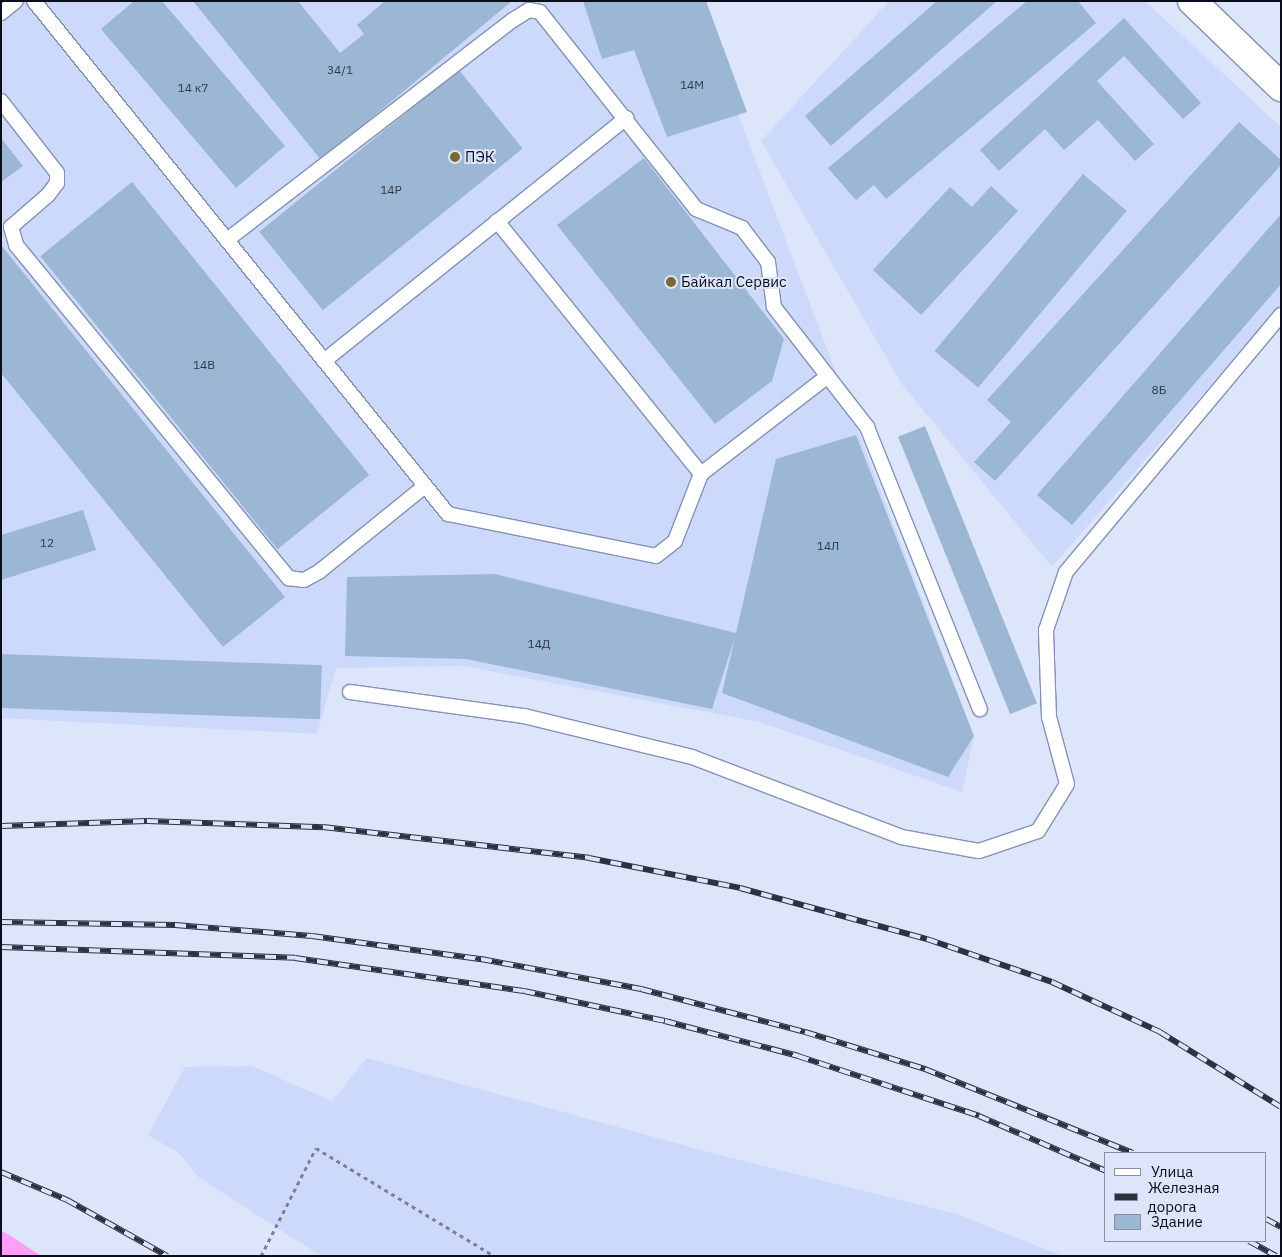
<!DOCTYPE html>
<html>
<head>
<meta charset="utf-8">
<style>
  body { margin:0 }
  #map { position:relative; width:1282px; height:1257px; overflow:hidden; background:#dde5fb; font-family:"IBM Plex Sans",sans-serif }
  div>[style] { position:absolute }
  .built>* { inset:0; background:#ccd9fb }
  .green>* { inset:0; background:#fea0f9 }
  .building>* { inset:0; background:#9bb7d4; transform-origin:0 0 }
  .path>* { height:3px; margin-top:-1.5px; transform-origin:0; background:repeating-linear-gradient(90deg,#7a8091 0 4px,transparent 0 8px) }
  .roads { filter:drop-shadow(1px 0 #8592b3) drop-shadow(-1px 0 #8592b3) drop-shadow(0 1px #8592b3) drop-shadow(0 -1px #8592b3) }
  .lane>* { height:14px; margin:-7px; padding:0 7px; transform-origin:7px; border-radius:7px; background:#fff }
  .secondary>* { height:28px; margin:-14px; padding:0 14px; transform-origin:14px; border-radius:14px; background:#fff }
  .rail>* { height:5.5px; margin-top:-2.75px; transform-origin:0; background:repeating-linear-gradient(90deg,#dde5fb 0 11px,#2e3240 0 22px); box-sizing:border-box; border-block:1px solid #2e3240 }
  .dots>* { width:14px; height:14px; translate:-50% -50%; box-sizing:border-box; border:2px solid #dde5fb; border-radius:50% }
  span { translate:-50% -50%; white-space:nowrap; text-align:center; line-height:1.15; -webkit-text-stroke:4px #dde5fb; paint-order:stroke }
  .number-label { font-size:12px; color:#2e3848 }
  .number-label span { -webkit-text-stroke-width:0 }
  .poi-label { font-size:15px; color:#0a0e1a }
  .left { translate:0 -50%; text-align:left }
  .frame { position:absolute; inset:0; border:2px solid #0a0e1a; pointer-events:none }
  .legend { position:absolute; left:1104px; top:1152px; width:162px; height:90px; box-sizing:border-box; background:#dde5fb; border:1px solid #898fa1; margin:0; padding:6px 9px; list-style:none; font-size:15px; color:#0a0e1a }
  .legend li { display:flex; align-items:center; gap:10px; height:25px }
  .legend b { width:25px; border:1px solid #898fa1 }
</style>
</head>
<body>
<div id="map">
  <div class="built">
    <div style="clip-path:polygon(1px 1px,695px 1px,974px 736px,962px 792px,760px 722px,463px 666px,336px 668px,317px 734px,1px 718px)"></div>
    <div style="clip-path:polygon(889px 1px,1145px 1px,1281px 127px,1281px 304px,1052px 567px,901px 383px,761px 141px)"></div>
    <div style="clip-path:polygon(367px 1058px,719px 1155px,957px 1214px,1063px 1256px,321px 1256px,198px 1177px,179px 1153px,148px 1135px,185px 1067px,252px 1066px,332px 1101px)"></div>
  </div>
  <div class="green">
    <div style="clip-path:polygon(1px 1231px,8px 1234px,41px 1256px,1px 1256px)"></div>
  </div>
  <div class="building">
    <div style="clip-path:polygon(134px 1px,162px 1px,285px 146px,236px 188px,101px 29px)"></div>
    <div style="clip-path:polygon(193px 1px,298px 1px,340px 53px,364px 34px,357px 25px,385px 1px,512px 1px,321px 160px)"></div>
    <div style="clip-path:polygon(583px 1px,706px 1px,747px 112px,667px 137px,634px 50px,602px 59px)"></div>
    <div style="clip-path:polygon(937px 1px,997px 1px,831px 146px,805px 116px)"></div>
    <div style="clip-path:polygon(1027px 1px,1078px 1px,1096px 23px,886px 199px,874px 185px,856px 200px,828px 168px)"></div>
    <div style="clip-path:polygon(1124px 18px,1201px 103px,1183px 119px,1124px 56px,1097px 81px,1154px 144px,1135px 161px,1098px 120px,1064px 150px,1045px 129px,999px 171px,980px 150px)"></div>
    <div style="left:459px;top:70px;width:101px;height:257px;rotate:51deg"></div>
    <div style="clip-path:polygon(1239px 122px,1281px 160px,1281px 165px,995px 481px,974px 462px,1011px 422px,987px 400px)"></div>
    <div style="clip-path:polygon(1px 138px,23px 166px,1px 182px)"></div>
    <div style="clip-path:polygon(644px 158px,784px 339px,772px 381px,715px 424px,557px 225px)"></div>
    <div style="left:1083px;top:174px;width:57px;height:231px;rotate:40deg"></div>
    <div style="left:132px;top:182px;width:377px;height:118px;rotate:51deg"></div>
    <div style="clip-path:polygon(991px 186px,1018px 211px,921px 315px,873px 270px,950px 187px,972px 207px)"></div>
    <div style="clip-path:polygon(1281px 214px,1281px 284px,1072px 525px,1037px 495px)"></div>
    <div style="clip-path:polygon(1px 245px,285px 597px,223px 647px,1px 373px)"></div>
    <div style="left:925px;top:426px;width:299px;height:29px;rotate:68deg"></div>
    <div style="clip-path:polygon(856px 435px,974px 736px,948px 777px,722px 693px,735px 637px,712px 709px,466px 659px,345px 656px,347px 577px,495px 574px,736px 633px,776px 459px)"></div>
    <div style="clip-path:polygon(83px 510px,96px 550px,1px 580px,1px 535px)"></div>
    <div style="left:1px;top:654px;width:321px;height:54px;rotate:2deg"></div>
  </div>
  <div class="path">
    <div style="left:261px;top:1256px;width:121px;rotate:-63deg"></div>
    <div style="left:316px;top:1148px;width:208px;rotate:31.2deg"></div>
  </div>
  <div class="roads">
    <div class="lane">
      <div style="left:34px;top:1px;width:659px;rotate:51.1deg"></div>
      <div style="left:448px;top:514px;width:212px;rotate:11.4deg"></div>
      <div style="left:656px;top:556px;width:24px;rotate:-38deg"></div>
      <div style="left:675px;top:541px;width:72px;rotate:-68.8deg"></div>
      <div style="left:701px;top:474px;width:160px;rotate:-37.7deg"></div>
      <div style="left:1px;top:13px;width:19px;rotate:-39deg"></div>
      <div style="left:1px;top:101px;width:91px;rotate:52.1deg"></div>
      <div style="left:57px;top:173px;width:10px;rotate:90deg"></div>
      <div style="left:57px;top:183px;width:15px;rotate:127deg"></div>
      <div style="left:48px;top:195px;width:49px;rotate:139.1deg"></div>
      <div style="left:11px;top:227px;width:19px;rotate:74deg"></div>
      <div style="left:16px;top:245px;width:431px;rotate:50.7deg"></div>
      <div style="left:289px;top:578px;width:15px;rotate:8deg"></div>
      <div style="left:304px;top:580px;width:18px;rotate:-29deg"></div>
      <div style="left:320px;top:571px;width:135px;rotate:-39deg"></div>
      <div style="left:497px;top:221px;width:325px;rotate:51.1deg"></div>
      <div style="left:227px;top:240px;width:361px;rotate:-37.6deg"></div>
      <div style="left:513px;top:20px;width:19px;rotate:-32deg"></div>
      <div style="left:529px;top:10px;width:11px;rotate:10deg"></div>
      <div style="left:540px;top:12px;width:251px;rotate:51.6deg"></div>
      <div style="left:696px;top:209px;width:50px;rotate:22.4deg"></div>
      <div style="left:742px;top:228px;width:43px;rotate:52.6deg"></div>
      <div style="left:768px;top:262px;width:45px;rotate:82.4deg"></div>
      <div style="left:774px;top:307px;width:152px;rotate:52.2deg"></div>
      <div style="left:867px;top:427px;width:304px;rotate:68.2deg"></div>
      <div style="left:324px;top:361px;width:388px;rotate:-38.8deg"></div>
      <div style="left:350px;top:692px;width:176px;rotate:7.9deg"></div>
      <div style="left:524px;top:716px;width:173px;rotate:13.7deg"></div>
      <div style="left:692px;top:757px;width:224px;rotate:20.9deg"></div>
      <div style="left:901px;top:837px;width:79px;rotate:10.2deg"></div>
      <div style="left:979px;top:851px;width:62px;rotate:-18.7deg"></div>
      <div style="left:1038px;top:831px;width:55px;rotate:-58.3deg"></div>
      <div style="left:1067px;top:784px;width:69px;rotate:-105deg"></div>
      <div style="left:1049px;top:717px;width:87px;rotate:-92deg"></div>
      <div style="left:1046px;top:630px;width:61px;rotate:-71deg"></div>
      <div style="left:1066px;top:572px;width:335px;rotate:-50.1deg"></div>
    </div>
    <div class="secondary">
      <div style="left:1192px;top:1px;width:124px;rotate:44deg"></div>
    </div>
  </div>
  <div class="rail">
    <div style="left:1px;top:826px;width:146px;rotate:-2deg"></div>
    <div style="left:147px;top:821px;width:176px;rotate:2deg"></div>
    <div style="left:323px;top:827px;width:268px;rotate:6.6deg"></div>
    <div style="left:589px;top:858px;width:154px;rotate:11.2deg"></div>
    <div style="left:740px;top:888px;width:194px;rotate:15.3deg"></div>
    <div style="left:927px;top:939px;width:132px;rotate:19deg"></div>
    <div style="left:1052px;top:982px;width:119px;rotate:24.8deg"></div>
    <div style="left:1160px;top:1032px;width:142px;rotate:31.8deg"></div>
    <div style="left:1px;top:922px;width:174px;rotate:1deg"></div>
    <div style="left:175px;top:925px;width:137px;rotate:4.6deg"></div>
    <div style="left:312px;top:936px;width:171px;rotate:7.8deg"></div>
    <div style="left:481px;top:959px;width:163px;rotate:10.6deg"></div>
    <div style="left:641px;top:989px;width:170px;rotate:14.7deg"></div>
    <div style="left:805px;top:1032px;width:126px;rotate:17.1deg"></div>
    <div style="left:925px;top:1069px;width:224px;rotate:22deg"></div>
    <div style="left:1px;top:947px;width:294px;rotate:2.1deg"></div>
    <div style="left:295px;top:958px;width:231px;rotate:8.2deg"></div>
    <div style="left:524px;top:991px;width:144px;rotate:12deg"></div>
    <div style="left:665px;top:1021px;width:138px;rotate:14.7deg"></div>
    <div style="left:798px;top:1056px;width:191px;rotate:18.3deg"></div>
    <div style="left:979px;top:1116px;width:138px;rotate:23.4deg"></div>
    <div style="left:1px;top:1172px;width:72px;rotate:23deg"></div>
    <div style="left:67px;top:1200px;width:115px;rotate:29.2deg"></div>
    <div style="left:1266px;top:1219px;width:17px;rotate:28deg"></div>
    <div style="left:1249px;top:1241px;width:31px;rotate:29deg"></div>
  </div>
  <div class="dots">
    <div style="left:455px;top:157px;background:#7a6736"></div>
    <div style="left:671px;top:282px;background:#7a6736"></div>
  </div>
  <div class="number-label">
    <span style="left:340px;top:70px">34/1</span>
    <span style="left:692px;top:85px">14М</span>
    <span style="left:193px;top:88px">14 к7</span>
    <span style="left:391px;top:190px">14Р</span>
    <span style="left:204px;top:365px">14В</span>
    <span style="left:1159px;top:390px">8Б</span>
    <span style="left:47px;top:543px">12</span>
    <span style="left:828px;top:546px">14Л</span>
    <span style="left:539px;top:644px">14Д</span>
  </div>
  <div class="poi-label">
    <span class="left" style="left:465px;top:157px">ПЭК</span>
    <span class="left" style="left:681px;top:282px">Байкал Сервис</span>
  </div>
  <div class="frame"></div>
  <ul class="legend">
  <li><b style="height:6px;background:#fff"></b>Улица</li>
  <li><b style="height:6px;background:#2e3240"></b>Железная дорога</li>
  <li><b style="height:14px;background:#9bb7d4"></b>Здание</li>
  </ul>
</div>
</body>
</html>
